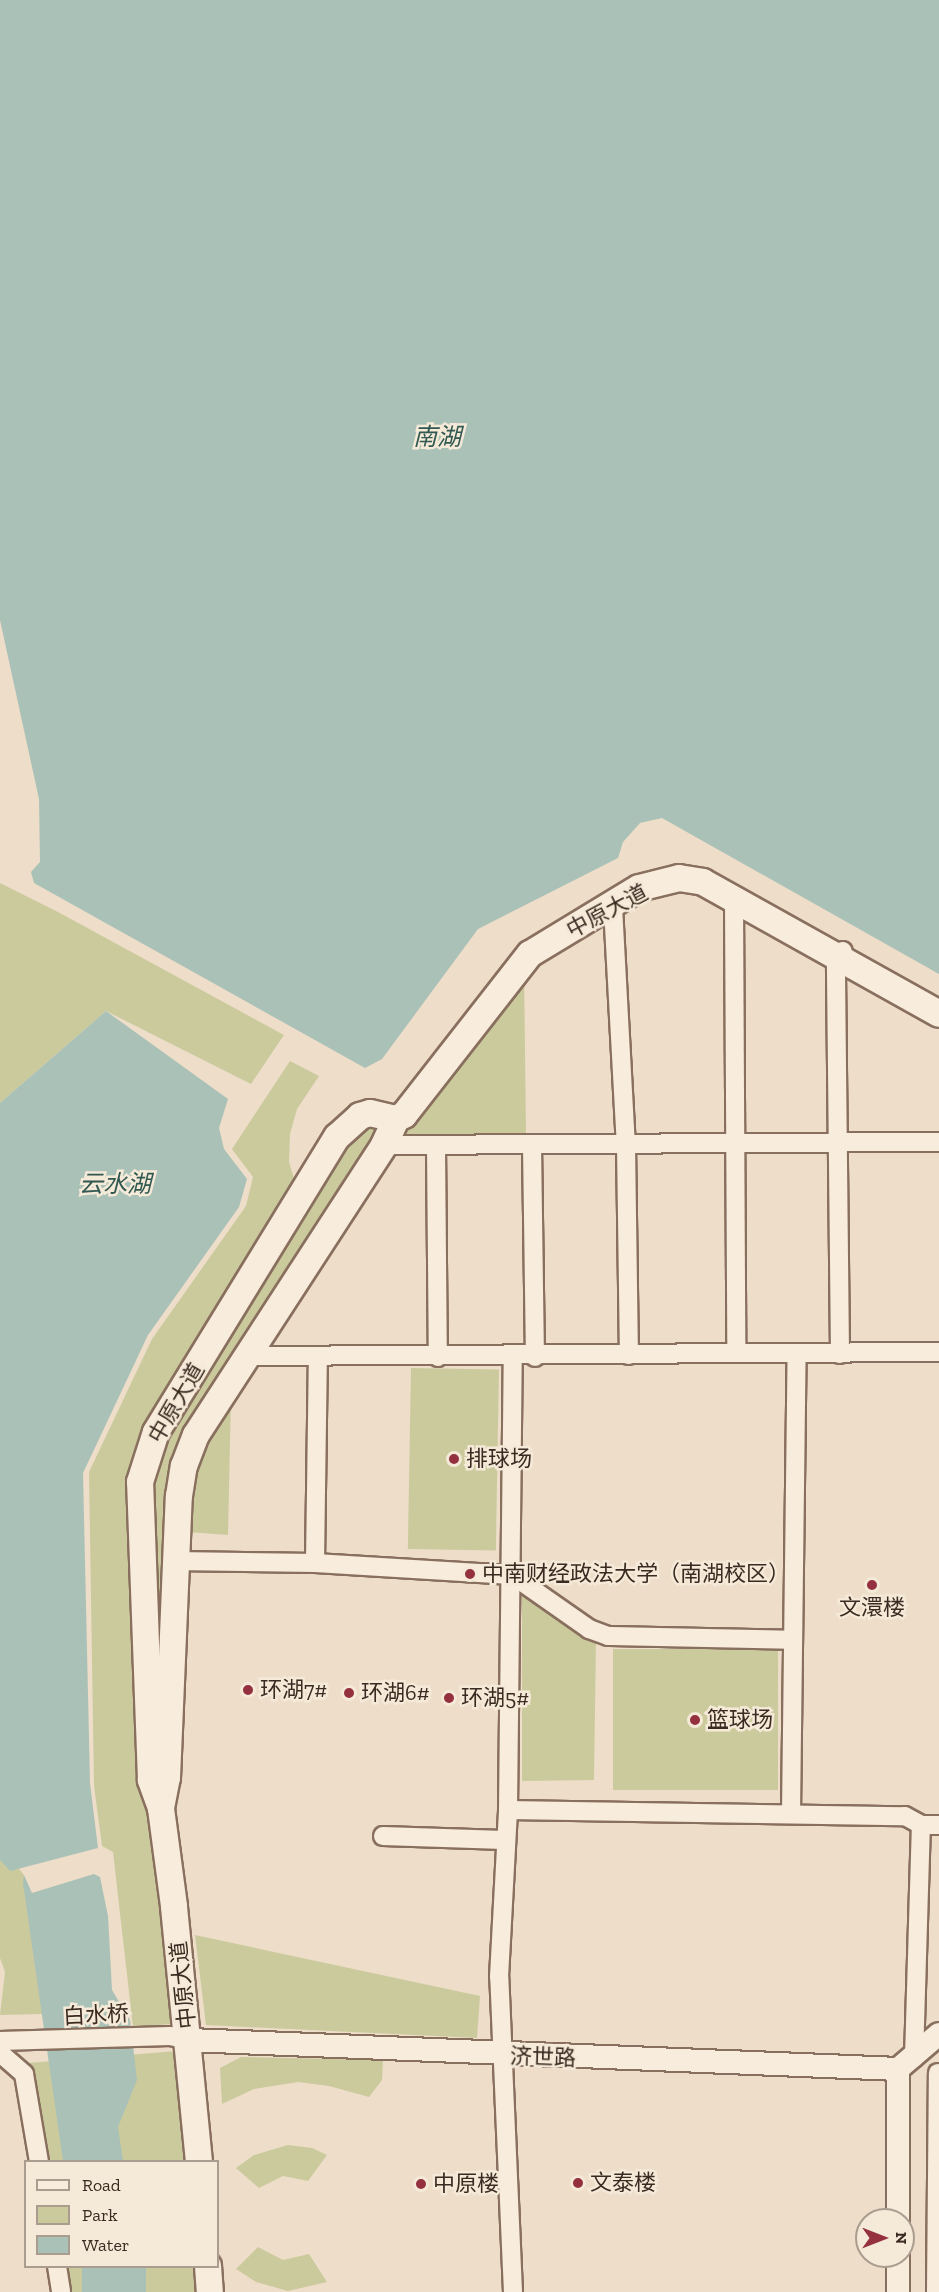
<!DOCTYPE html>
<html>
<head>
<meta charset="utf-8">
<style>
  body { margin:0 }
  #map { position:relative; width:939px; height:2292px; overflow:hidden; background:#edddc9; font-family:"Zilla Slab","Noto Sans SC",serif }
  div>[style] { position:absolute }
  .green>* { inset:0; background:#cbca9d; transform-origin:0 0 }
  .water>* { inset:0; background:#aac1b7; transform-origin:0 0 }
  .roads { filter:drop-shadow(2px 0 #896f5e) drop-shadow(-2px 0 #896f5e) drop-shadow(0 2px #896f5e) drop-shadow(0 -2px #896f5e) }
  .minor>* { height:18px; margin:-9px; padding:0 9px; transform-origin:9px; border-radius:9px; background:#f8ecdc }
  .tertiary>* { height:22px; margin:-11px; padding:0 11px; transform-origin:11px; border-radius:11px; background:#f8ecdc }
  .secondary>* { height:26px; margin:-13px; padding:0 13px; transform-origin:13px; border-radius:13px; background:#f8ecdc }
  .dots>* { width:16px; height:16px; translate:-50% -50%; box-sizing:border-box; border:3px solid #f5e9d8; border-radius:50% }
  span { translate:-50% -50%; white-space:nowrap; text-align:center; line-height:1.15; -webkit-text-stroke:5px #f5e9d8; paint-order:stroke }
  .street-label { font-size:22px; color:#3a2a21 }
  .poi-label { font-size:22px; color:#3a2a21 }
  .left { translate:0 -50%; text-align:left }
  .water-label { font-size:24px; color:#315951; font-style:italic }
  .legend { position:absolute; left:24px; top:2160px; width:195px; height:108px; box-sizing:border-box; background:#f5e9d8; border:2px solid #aa9d8f; margin:0; padding:8px 10px; list-style:none; font-size:18px; color:#3a2a21 }
  .legend li { display:flex; align-items:center; gap:12px; height:30px }
  .legend b { width:30px; border:2px solid #aa9d8f }
  .north { position:absolute; left:855px; top:2208px; width:60px; height:60px; box-sizing:border-box; background:#f5e9d8; border:2px solid #aa9d8f; border-radius:50%; rotate:90deg; font-size:16px; font-weight:700; line-height:24px; text-align:center; color:#3a2a21 }
  .north::after { content:''; display:block; margin:auto; width:21px; height:27px; background:#95313f; clip-path:polygon(50% 0,100% 100%,50% 72%,0 100%) }
</style>
</head>
<body>
<div id="map">
  <div class="green">
    <div style="clip-path:polygon(0 883px,58px 912px,284px 1035px,251px 1084px,106px 1011px,0 1103px)"></div>
    <div style="clip-path:polygon(524px 968px,526px 1134px,396px 1137px)"></div>
    <div style="clip-path:polygon(290px 1061px,319px 1076px,297px 1109px,290px 1134px,289px 1162px,299px 1195px,153px 1426px,147px 1794px,171px 2024px,133px 2027px,113px 1852px,102px 1846px,94px 1786px,89px 1472px,152px 1339px,246px 1206px,253px 1177px,232px 1149px)"></div>
    <div style="clip-path:polygon(378px 1123px,231px 1395px,228px 1535px,188px 1532px,188px 1632px,178px 1770px,153px 1754px,146px 1479px,167px 1424px,356px 1129px)"></div>
    <div style="left:411px;top:1368px;width:88px;height:181px;rotate:1deg"></div>
    <div style="clip-path:polygon(522px 1594px,596px 1639px,594px 1780px,522px 1781px)"></div>
    <div style="left:613px;top:1649px;width:165px;height:141px"></div>
    <div style="clip-path:polygon(0 1845px,24px 1875px,43px 2014px,0 2015px,5px 1972px,0 1958px)"></div>
    <div style="clip-path:polygon(195px 1935px,480px 1996px,477px 2038px,206px 2025px)"></div>
    <div style="clip-path:polygon(177px 2051px,186px 2161px,45px 2161px,28px 2063px)"></div>
    <div style="clip-path:polygon(241px 2057px,383px 2060px,382px 2080px,369px 2097px,329px 2086px,298px 2082px,254px 2089px,222px 2104px,220px 2068px)"></div>
    <div style="clip-path:polygon(288px 2145px,312px 2148px,327px 2155px,308px 2181px,283px 2176px,259px 2188px,236px 2168px,254px 2155px)"></div>
    <div style="clip-path:polygon(258px 2247px,283px 2260px,309px 2254px,327px 2282px,288px 2291px,256px 2282px,236px 2269px)"></div>
    <div style="left:64px;top:2267px;width:131px;height:25px"></div>
  </div>
  <div class="water">
    <div style="clip-path:polygon(0 0,939px 0,939px 974px,662px 818px,640px 823px,623px 842px,618px 858px,478px 929px,382px 1059px,365px 1068px,34px 883px,31px 872px,40px 862px,39px 799px,0 620px)"></div>
    <div style="clip-path:polygon(106px 1011px,228px 1099px,219px 1128px,224px 1149px,247px 1179px,239px 1207px,148px 1335px,83px 1473px,90px 1783px,98px 1848px,10px 1871px,0 1860px,0 1103px)"></div>
    <div style="clip-path:polygon(94px 1874px,100px 1877px,108px 1916px,112px 1990px,130px 2020px,137px 2080px,118px 2127px,123px 2161px,63px 2161px,23px 1883px,24px 1875px,32px 1893px)"></div>
    <div style="left:82px;top:2267px;width:64px;height:25px"></div>
  </div>
  <div class="roads">
    <div class="minor">
      <div style="left:734px;top:902px;width:451px;rotate:89.7deg"></div>
      <div style="left:613px;top:907px;width:237px;rotate:86.9deg"></div>
      <div style="left:626px;top:1144px;width:211px;rotate:89.2deg"></div>
      <div style="left:384px;top:1145px;width:555px;rotate:-0.31deg"></div>
      <div style="left:532px;top:1145px;width:212px;rotate:89.2deg"></div>
      <div style="left:436px;top:1146px;width:211px;rotate:89.5deg"></div>
      <div style="left:840px;top:1354px;width:397px;rotate:-90.6deg"></div>
      <div style="left:836px;top:957px;width:9px;rotate:-41deg"></div>
      <div style="left:245px;top:1356px;width:694px;rotate:-0.33deg"></div>
      <div style="left:174px;top:1561px;width:141px;rotate:0.8deg"></div>
      <div style="left:315px;top:1563px;width:197px;rotate:3.5deg"></div>
      <div style="left:512px;top:1575px;width:94px;rotate:35deg"></div>
      <div style="left:589px;top:1629px;width:20px;rotate:20deg"></div>
      <div style="left:608px;top:1636px;width:185px;rotate:1.2deg"></div>
      <div style="left:315px;top:1563px;width:206px;rotate:-89.2deg"></div>
      <div style="left:508px;top:1810px;width:397px;rotate:0.9deg"></div>
      <div style="left:905px;top:1816px;width:18px;rotate:29deg"></div>
      <div style="left:921px;top:1825px;width:18px"></div>
      <div style="left:791px;top:1813px;width:460px;rotate:-89.3deg"></div>
      <div style="left:383px;top:1836px;width:121px;rotate:1.9deg"></div>
      <div style="left:0;top:2041px;width:170px;rotate:-1.7deg"></div>
      <div style="left:170px;top:2036px;width:19px;rotate:12deg"></div>
      <div style="left:0;top:2053px;width:32px;rotate:41deg"></div>
      <div style="left:24px;top:2074px;width:89px;rotate:80.3deg"></div>
      <div style="left:914px;top:2058px;width:233px;rotate:-88.3deg"></div>
      <div style="left:57px;top:2266px;width:26px;rotate:81deg"></div>
      <div style="left:513px;top:2292px;width:315px;rotate:-92.5deg"></div>
      <div style="left:499px;top:1977px;width:167px;rotate:-86.9deg"></div>
      <div style="left:508px;top:1810px;width:453px;rotate:-89.4deg"></div>
      <div style="left:936px;top:2292px;width:219px;rotate:-89.5deg"></div>
    </div>
    <div class="tertiary">
      <div style="left:189px;top:2040px;width:710px;rotate:2.34deg"></div>
      <div style="left:898px;top:2069px;width:151px;rotate:90deg"></div>
      <div style="left:898px;top:2069px;width:54px;rotate:-40.5deg"></div>
      <div style="left:898px;top:2256px;width:36px;rotate:90deg"></div>
    </div>
    <div class="secondary">
      <div style="left:161px;top:1808px;width:31px;rotate:-79deg"></div>
      <div style="left:167px;top:1778px;width:282px;rotate:-87.6deg"></div>
      <div style="left:179px;top:1496px;width:30px;rotate:-81deg"></div>
      <div style="left:184px;top:1466px;width:33px;rotate:-69deg"></div>
      <div style="left:196px;top:1435px;width:346px;rotate:-57deg"></div>
      <div style="left:384px;top:1145px;width:29px;rotate:-65deg"></div>
      <div style="left:396px;top:1119px;width:9px;rotate:-27deg"></div>
      <div style="left:404px;top:1115px;width:204px;rotate:-52deg"></div>
      <div style="left:530px;top:954px;width:127px;rotate:-31.2deg"></div>
      <div style="left:639px;top:888px;width:41px;rotate:-14deg"></div>
      <div style="left:679px;top:878px;width:24px;rotate:9deg"></div>
      <div style="left:703px;top:882px;width:270px;rotate:29.2deg"></div>
      <div style="left:199px;top:2162px;width:257px;rotate:-95.6deg"></div>
      <div style="left:174px;top:1906px;width:99px;rotate:-97.6deg"></div>
      <div style="left:161px;top:1808px;width:30px;rotate:-110deg"></div>
      <div style="left:151px;top:1780px;width:298px;rotate:-92.1deg"></div>
      <div style="left:140px;top:1482px;width:52px;rotate:-72.3deg"></div>
      <div style="left:156px;top:1432px;width:346px;rotate:-58.5deg"></div>
      <div style="left:337px;top:1137px;width:31px;rotate:-42deg"></div>
      <div style="left:360px;top:1116px;width:10px;rotate:-17deg"></div>
      <div style="left:370px;top:1113px;width:27px;rotate:13deg"></div>
      <div style="left:208px;top:2266px;width:26px;rotate:86deg"></div>
    </div>
  </div>
  <div class="dots">
    <div style="left:454px;top:1459px;background:#95313f"></div>
    <div style="left:470px;top:1574px;background:#95313f"></div>
    <div style="left:872px;top:1585px;background:#95313f"></div>
    <div style="left:248px;top:1690px;background:#95313f"></div>
    <div style="left:349px;top:1693px;background:#95313f"></div>
    <div style="left:449px;top:1698px;background:#95313f"></div>
    <div style="left:695px;top:1720px;background:#95313f"></div>
    <div style="left:578px;top:2183px;background:#95313f"></div>
    <div style="left:421px;top:2184px;background:#95313f"></div>
  </div>
  <div class="street-label">
    <span style="left:607px;top:911px;rotate:-28deg">中原大道</span>
    <span style="left:176px;top:1403px;rotate:-60deg">中原大道</span>
    <span style="left:183px;top:1985px;rotate:-96deg">中原大道</span>
    <span style="left:96px;top:2015px;rotate:-3deg">白水桥</span>
    <span style="left:543px;top:2057px;rotate:2deg">济世路</span>
  </div>
  <div class="poi-label">
    <span class="left" style="left:466px;top:1459px">排球场</span>
    <span class="left" style="left:482px;top:1574px">中南财经政法大学（南湖校区）</span>
    <span style="left:872px;top:1608px">文澴楼</span>
    <span class="left" style="left:260px;top:1690px">环湖7#</span>
    <span class="left" style="left:361px;top:1693px">环湖6#</span>
    <span class="left" style="left:461px;top:1698px">环湖5#</span>
    <span class="left" style="left:707px;top:1720px">篮球场</span>
    <span class="left" style="left:590px;top:2183px">文泰楼</span>
    <span class="left" style="left:433px;top:2184px">中原楼</span>
  </div>
  <div class="water-label">
    <span style="left:437px;top:437px">南湖</span>
    <span style="left:115px;top:1184px">云水湖</span>
  </div>
  <ul class="legend">
  <li><b style="height:8px;background:#f8ecdc"></b>Road</li>
  <li><b style="height:16px;background:#cbca9d"></b>Park</li>
  <li><b style="height:16px;background:#aac1b7"></b>Water</li>
  </ul>
  <div class="north">N</div>
</div>
</body>
</html>
